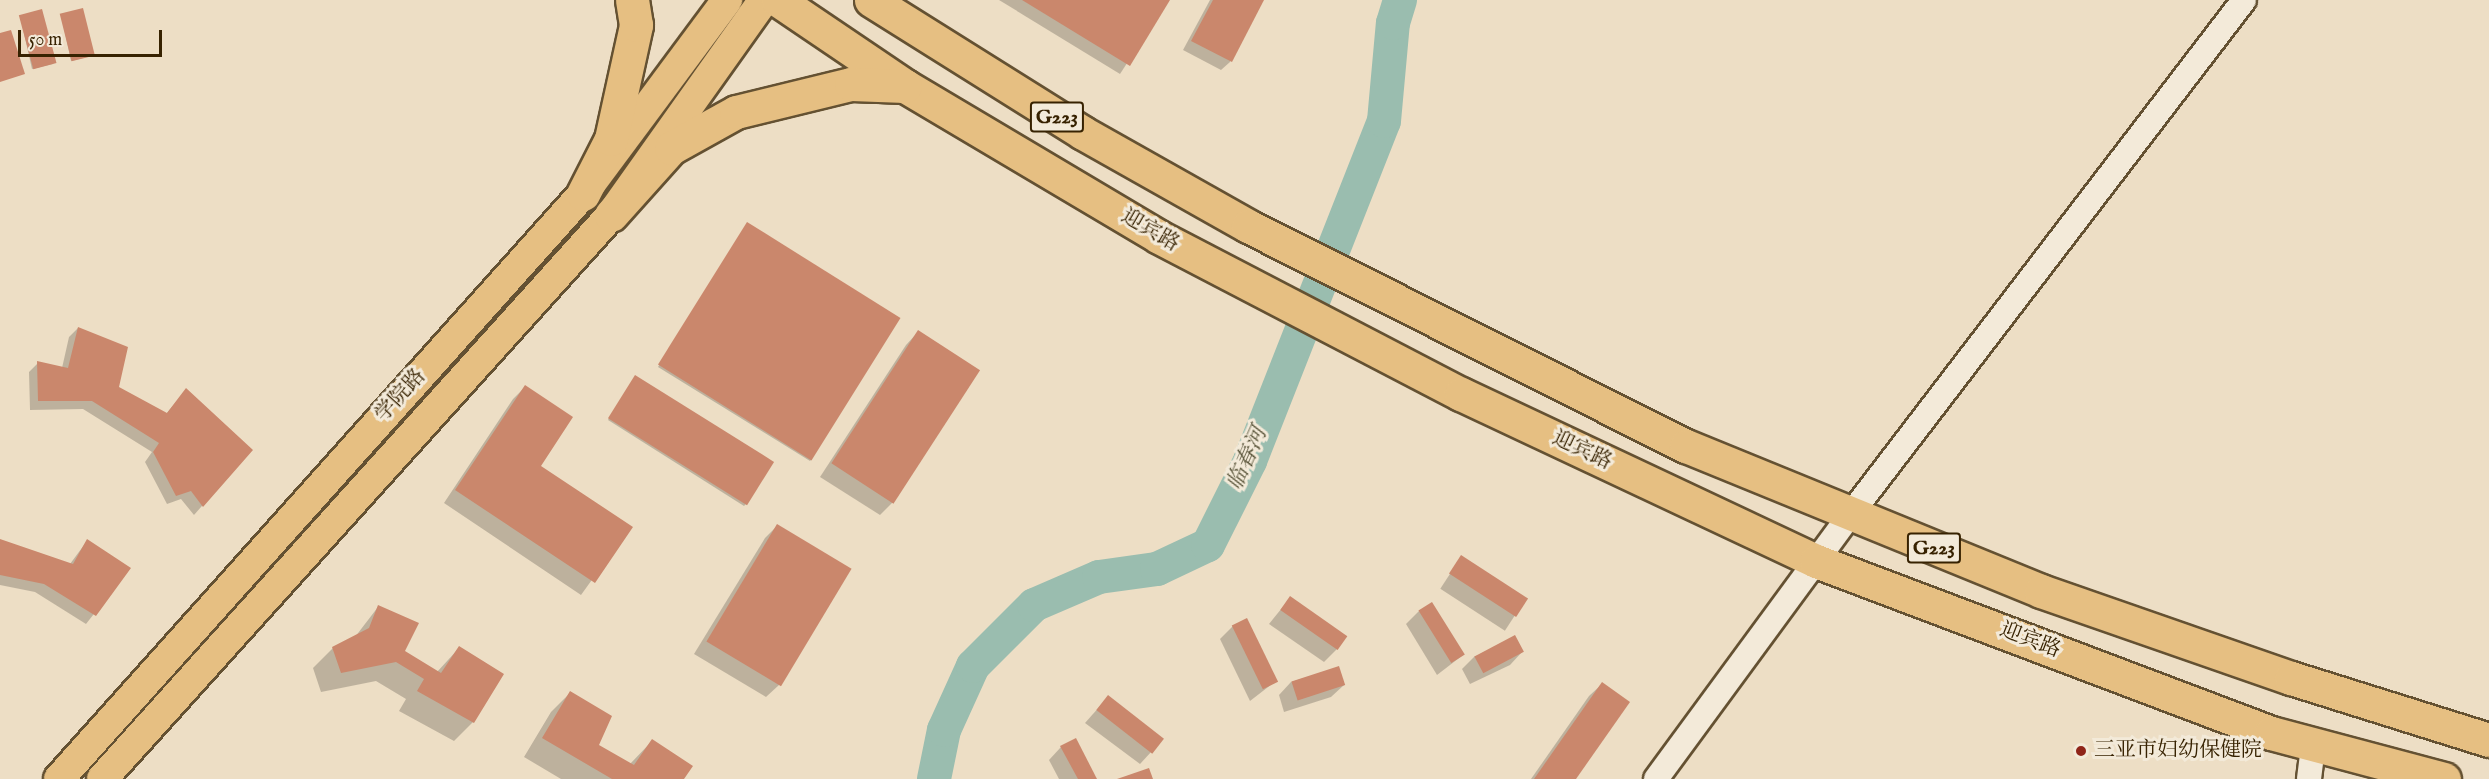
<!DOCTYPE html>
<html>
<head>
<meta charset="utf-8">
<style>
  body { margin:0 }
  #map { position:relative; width:2489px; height:779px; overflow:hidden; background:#eddec5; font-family:"IM FELL English","Noto Serif SC",serif }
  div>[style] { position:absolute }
  .shadow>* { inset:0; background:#0003; transform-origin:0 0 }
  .river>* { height:34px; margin:-17px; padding:0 17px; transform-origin:17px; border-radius:17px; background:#9abdaf }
  .building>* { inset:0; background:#ca876c; transform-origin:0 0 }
  .roads { filter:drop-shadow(2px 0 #645132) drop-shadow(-2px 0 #645132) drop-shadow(0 2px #645132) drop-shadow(0 -2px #645132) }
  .minor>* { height:24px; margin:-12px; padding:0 12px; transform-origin:12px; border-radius:12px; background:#f3ead9 }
  .major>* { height:30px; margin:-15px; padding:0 15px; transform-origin:15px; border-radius:15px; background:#e6bf82 }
  .highway>* { height:33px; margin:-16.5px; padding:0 16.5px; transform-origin:16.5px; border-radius:16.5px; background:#e6bf82 }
  .dots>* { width:16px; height:16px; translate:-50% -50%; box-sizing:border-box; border:3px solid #f3ead9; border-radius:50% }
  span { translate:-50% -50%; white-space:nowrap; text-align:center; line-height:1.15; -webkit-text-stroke:6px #f3ead9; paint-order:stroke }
  .shield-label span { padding:2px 4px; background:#f3ead9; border:2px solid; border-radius:4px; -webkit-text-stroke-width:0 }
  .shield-label { font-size:20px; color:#372201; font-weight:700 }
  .street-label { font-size:21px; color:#372201 }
  .poi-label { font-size:21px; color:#372201 }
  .left { translate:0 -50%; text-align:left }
  .water-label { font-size:22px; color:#555035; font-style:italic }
  .scale { position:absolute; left:18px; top:30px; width:144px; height:27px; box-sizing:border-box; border:3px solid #372201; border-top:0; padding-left:8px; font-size:18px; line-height:21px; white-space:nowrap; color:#372201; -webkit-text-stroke:4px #f3ead9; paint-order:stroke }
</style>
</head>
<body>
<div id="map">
  <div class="shadow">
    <div style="clip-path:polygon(999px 0,1168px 0,1120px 74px)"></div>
    <div style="clip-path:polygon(1210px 0,1263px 0,1230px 62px,1221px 70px,1183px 50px)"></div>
    <div style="clip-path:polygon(61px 14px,93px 55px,91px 56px,71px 61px)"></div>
    <div style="clip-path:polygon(20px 16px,54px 62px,53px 64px,32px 69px)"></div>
    <div style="clip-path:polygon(746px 226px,812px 459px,810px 461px,658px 367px)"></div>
    <div style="clip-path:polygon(78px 328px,117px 388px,166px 414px,186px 390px,251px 450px,194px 515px,181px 499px,167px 504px,145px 462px,152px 452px,83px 409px,30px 410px,29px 372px,38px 363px,62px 368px,69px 337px)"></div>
    <div style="clip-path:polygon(918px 332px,892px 503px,880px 515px,820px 477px,906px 345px)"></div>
    <div style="clip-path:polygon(634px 378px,746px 504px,744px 506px,608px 420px)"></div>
    <div style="clip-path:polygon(525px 387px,538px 466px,630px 527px,581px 595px,444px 503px,513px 399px)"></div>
    <div style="clip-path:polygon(777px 526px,779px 685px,766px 697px,694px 654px,765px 538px)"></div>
    <div style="clip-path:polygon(0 541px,70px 564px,87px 541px,129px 569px,86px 624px,35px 592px,0 585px)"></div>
    <div style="left:1461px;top:557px;width:77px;height:38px;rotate:33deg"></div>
    <div style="clip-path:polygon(1290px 598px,1337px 649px,1324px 662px,1269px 624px)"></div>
    <div style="clip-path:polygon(378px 607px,403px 651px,437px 672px,459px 648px,473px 722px,454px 741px,399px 711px,406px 699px,376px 681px,321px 692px,313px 668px,333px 648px,355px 637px)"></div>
    <div style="clip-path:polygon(1419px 611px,1463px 655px,1437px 675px,1406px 624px)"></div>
    <div style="clip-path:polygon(1233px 626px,1276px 681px,1250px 701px,1220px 639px)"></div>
    <div style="clip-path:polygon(1522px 652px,1510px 665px,1470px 684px,1462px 669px,1475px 656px)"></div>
    <div style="clip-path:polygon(1338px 668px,1344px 685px,1331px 697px,1284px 712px,1279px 695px,1291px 682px)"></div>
    <div style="clip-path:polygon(1602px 684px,1574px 779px,1531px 779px,1589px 696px)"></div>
    <div style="clip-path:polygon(570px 693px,597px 746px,630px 764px,652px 741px,683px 779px,561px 779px,524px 757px,551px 712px)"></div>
    <div style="clip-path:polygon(1108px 697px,1152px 751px,1140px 764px,1085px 723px)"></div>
    <div style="clip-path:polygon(1061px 747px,1096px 779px,1059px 779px,1049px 760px)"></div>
  </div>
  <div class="river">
    <div style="left:934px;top:779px;width:50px;rotate:-78.5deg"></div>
    <div style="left:944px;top:730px;width:70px;rotate:-65.6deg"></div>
    <div style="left:973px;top:666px;width:86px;rotate:-45deg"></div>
    <div style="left:1034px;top:605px;width:71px;rotate:-23.3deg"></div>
    <div style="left:1099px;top:577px;width:59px;rotate:-7.9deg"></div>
    <div style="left:1157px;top:569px;width:56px;rotate:-25.2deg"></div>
    <div style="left:1208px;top:545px;width:94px;rotate:-63.4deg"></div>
    <div style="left:1250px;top:461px;width:365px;rotate:-68.5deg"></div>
    <div style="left:1384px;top:121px;width:98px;rotate:-84.8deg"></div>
    <div style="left:1393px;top:23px;width:24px;rotate:-73deg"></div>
  </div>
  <div class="building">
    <div style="clip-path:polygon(1022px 0,1170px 0,1130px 66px)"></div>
    <div style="clip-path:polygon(1213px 0,1264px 0,1232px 62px,1191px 41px)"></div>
    <div style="left:83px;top:8px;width:49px;height:24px;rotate:76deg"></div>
    <div style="left:42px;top:9px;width:56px;height:24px;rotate:75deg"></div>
    <div style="clip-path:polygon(11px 30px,25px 74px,0 82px,0 33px)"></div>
    <div style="left:747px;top:222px;width:181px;height:168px;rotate:32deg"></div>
    <div style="clip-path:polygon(78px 327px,128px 347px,119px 387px,167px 413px,186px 388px,253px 450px,203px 507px,191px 491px,176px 496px,153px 452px,159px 443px,92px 401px,38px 401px,37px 361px,68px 368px)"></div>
    <div style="left:918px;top:330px;width:74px;height:159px;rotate:33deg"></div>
    <div style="left:635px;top:375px;width:164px;height:51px;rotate:32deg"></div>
    <div style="clip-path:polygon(525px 385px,573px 417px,541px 466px,633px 527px,595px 583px,455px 490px)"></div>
    <div style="left:777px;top:524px;width:87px;height:137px;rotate:31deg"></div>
    <div style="clip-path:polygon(0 539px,73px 564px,87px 539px,131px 568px,96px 616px,44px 584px,0 575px)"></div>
    <div style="left:1461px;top:555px;width:80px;height:22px;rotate:33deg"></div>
    <div style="left:1290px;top:596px;width:70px;height:17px;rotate:35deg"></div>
    <div style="left:1432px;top:602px;width:62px;height:16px;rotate:58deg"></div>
    <div style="clip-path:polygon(378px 605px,419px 623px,405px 651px,441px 673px,459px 646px,504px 674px,474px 723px,417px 691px,424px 679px,396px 662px,341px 673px,332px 647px,369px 628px)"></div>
    <div style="left:1247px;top:618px;width:71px;height:17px;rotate:64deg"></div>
    <div style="left:1515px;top:635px;width:19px;height:46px;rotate:62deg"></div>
    <div style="left:1339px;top:666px;width:20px;height:50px;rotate:72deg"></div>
    <div style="clip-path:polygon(1602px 682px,1630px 702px,1576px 779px,1534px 779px)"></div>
    <div style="clip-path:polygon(570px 691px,612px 716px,599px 745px,634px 765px,652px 739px,693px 766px,684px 779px,612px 779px,542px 738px)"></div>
    <div style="left:1108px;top:695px;width:71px;height:19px;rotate:38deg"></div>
    <div style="clip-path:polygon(1076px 738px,1097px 779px,1078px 779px,1060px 746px)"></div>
    <div style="clip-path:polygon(1149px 768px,1153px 779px,1117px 779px)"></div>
  </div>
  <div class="roads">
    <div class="minor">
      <div style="left:1656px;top:779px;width:328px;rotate:-53.7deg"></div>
      <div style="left:1850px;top:515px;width:648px;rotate:-52.58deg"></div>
      <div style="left:2309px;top:779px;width:35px;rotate:-83deg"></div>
    </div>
    <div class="major">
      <div style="left:59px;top:779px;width:785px;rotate:-48.15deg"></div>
      <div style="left:583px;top:194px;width:242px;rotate:-53.4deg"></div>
      <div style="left:102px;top:779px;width:760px;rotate:-47.93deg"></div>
      <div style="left:611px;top:215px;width:264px;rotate:-54.6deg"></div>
    </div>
    <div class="highway">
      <div style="left:778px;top:0;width:153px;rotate:34.1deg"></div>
      <div style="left:905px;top:86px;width:295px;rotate:30.7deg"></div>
      <div style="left:1159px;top:237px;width:340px;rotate:27.5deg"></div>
      <div style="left:1461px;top:394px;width:392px;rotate:25.2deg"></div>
      <div style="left:1816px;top:561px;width:486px;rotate:20.7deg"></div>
      <div style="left:2271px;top:733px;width:179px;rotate:14.9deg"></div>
      <div style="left:871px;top:0;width:250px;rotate:32.1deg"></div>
      <div style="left:1083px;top:133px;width:189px;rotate:29.4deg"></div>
      <div style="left:1248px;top:226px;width:490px;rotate:26.7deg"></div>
      <div style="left:1686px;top:446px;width:383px;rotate:22.2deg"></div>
      <div style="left:2041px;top:591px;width:265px;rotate:19.2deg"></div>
      <div style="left:2291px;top:678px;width:207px;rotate:17.4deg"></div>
      <div style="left:583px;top:194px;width:62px;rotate:-63deg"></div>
      <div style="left:611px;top:139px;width:117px;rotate:-77.6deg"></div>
      <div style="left:636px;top:25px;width:25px;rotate:-99deg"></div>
      <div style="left:611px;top:215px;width:90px;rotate:-48.2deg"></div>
      <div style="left:671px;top:148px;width:74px;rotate:-29deg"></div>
      <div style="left:736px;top:112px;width:118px;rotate:-13.7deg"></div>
      <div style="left:851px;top:84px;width:54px;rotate:2.1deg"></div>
    </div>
  </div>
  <div class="dots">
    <div style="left:2081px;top:751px;background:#8f2418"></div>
  </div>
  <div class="shield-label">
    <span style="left:1057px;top:117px">G223</span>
    <span style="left:1934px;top:548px">G223</span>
  </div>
  <div class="street-label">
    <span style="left:1150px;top:231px;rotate:30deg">迎宾路</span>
    <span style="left:401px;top:396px;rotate:-48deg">学院路</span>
    <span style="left:1582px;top:451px;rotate:25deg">迎宾路</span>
    <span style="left:2030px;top:641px;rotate:21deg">迎宾路</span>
  </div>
  <div class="poi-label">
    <span class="left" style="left:2094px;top:751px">三亚市妇幼保健院</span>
  </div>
  <div class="water-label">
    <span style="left:1248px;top:459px;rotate:-66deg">临春河</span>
  </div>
  <div class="scale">50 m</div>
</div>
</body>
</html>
